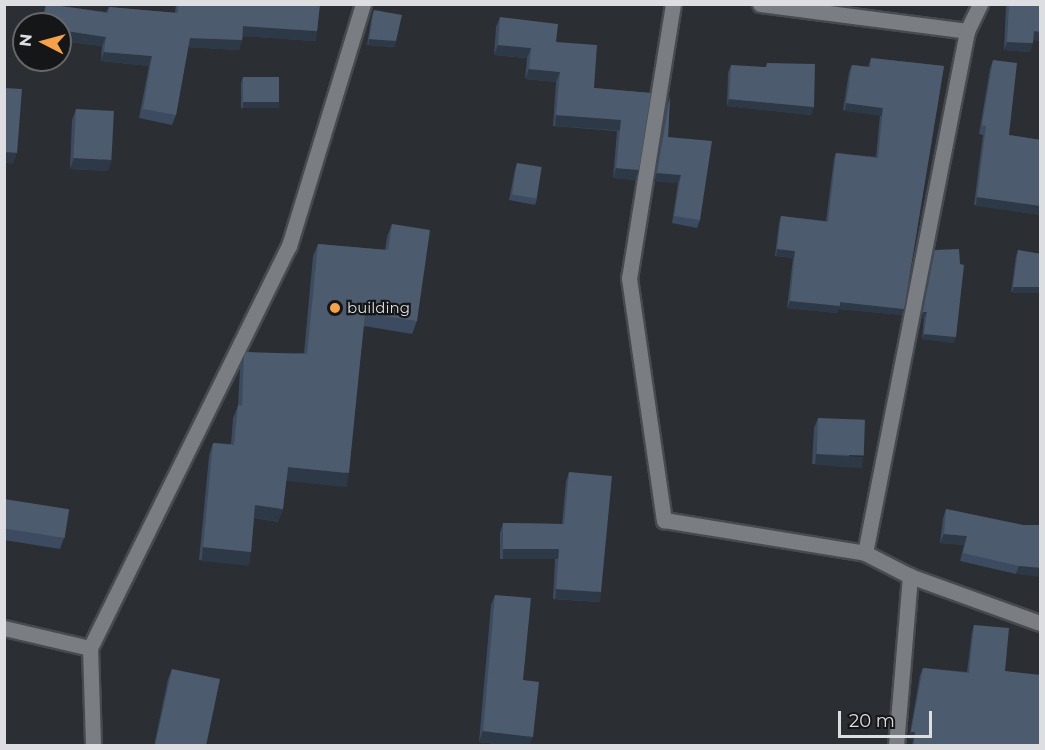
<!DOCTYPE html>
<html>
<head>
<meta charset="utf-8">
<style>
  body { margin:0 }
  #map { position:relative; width:1045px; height:750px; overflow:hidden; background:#2b2e33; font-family:Montserrat,sans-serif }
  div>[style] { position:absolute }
  .roads { filter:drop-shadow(2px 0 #474a4e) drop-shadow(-2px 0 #474a4e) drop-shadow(0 2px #474a4e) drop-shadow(0 -2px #474a4e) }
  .minor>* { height:15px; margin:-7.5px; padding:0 7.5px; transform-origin:7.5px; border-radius:7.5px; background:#7a7e83 }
  .wall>* { inset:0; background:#3c4b60 }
  .shaded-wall>* { inset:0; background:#2e3948; transform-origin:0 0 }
  .building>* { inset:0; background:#4d5b6e; transform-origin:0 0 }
  .dots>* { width:16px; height:16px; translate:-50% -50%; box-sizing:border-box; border:3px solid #151618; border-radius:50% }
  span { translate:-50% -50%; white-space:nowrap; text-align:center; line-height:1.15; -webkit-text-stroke:4.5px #151618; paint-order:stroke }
  .poi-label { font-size:15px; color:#dcdee1 }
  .left { translate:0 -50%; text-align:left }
  .frame { position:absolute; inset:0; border:6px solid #dcdee1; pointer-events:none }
  .north { position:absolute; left:12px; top:12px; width:60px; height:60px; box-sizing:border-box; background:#151618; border:2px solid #656668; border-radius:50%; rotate:276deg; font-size:16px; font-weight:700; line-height:24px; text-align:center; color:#dcdee1 }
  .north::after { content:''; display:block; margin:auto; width:21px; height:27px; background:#f7a248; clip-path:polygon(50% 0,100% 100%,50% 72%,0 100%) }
  .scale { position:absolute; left:838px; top:711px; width:94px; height:27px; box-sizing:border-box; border:3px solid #dcdee1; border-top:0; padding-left:8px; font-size:18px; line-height:21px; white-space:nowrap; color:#dcdee1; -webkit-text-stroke:4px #151618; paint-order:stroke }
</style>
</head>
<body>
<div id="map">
  <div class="roads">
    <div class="minor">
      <div style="left:673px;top:4px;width:278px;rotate:99.1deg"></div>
      <div style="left:629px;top:278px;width:245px;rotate:81.8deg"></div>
      <div style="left:664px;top:520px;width:204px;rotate:9.3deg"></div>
      <div style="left:865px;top:553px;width:51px;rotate:27.1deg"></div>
      <div style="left:910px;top:576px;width:138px;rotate:19.9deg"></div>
      <div style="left:760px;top:4px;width:209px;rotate:7.4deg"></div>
      <div style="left:865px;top:553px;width:532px;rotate:-78.94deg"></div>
      <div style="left:967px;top:31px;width:30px;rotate:-64deg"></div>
      <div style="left:4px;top:628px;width:88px;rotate:13.1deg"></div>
      <div style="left:90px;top:648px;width:98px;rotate:88.2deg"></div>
      <div style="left:90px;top:648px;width:449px;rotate:-63.7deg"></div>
      <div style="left:289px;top:246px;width:253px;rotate:-73deg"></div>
      <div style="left:896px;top:746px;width:171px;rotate:-85.3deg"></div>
    </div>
  </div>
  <div class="wall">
    <div style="clip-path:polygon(46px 4px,106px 12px,109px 7px,175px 13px,176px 4px,320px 4px,317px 31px,314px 41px,243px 36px,242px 40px,239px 50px,188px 47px,176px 115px,172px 125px,139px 118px,149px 66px,101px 61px,102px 46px,60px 41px,60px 24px,41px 24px,43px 14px)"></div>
    <div style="clip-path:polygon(1041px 4px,1041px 41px,1033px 40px,1030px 52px,1004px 50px,1006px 5px)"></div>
    <div style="clip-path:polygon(374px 10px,394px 47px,367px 45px,372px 15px)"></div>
    <div style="clip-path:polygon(500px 17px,556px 42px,594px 88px,651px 93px,635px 180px,613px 178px,617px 131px,553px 126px,556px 82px,525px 79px,527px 58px,494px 55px,496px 27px)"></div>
    <div style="clip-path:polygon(871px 58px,944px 66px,904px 309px,902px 315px,839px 309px,837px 313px,787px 308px,793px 258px,775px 256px,779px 223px,781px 216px,826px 221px,834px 159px,836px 153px,876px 157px,880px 115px,843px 110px,849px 72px,852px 65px,868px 67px)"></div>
    <div style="clip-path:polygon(993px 60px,1009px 135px,1041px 140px,1041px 215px,974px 205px,983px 135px,979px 134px,990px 69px)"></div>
    <div style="clip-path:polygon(731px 65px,814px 107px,811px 115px,727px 106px,728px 73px)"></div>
    <div style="clip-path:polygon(243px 77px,277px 108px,241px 108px,241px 83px)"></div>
    <div style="clip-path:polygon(670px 97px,668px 137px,700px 220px,697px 228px,672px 223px,678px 183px,654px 181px,667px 105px)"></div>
    <div style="clip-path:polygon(76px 109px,108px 171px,70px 169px,72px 120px)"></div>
    <div style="clip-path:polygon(517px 163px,537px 199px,535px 205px,509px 200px,515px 169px)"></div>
    <div style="clip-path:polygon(392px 224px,417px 321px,412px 334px,364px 326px,344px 486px,286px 480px,283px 509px,278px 522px,254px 518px,251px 552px,246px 565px,199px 560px,209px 456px,213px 443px,231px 444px,233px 418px,238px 406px,240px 368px,244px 355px,304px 353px,313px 256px,318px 244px,385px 250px,387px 237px)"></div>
    <div style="clip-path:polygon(935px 250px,954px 343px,922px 339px,924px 318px,921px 317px,933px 256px)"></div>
    <div style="clip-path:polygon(1018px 250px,1041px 254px,1011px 293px,1016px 256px)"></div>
    <div style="clip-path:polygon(818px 418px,859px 467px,812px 464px,814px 428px)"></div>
    <div style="clip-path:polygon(569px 472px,598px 602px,553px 599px,555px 559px,500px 559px,500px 533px,503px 523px,562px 524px,566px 482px)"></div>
    <div style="clip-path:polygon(4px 499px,64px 538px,60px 549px,4px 540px)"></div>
    <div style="clip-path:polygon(946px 509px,1023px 525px,1041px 525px,1016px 574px,960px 561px,964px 545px,940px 543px,943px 518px)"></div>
    <div style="clip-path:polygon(495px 595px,523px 680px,529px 746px,513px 746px,479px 742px,491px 605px)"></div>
    <div style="clip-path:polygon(974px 625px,1005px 671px,1041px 746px,912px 746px,913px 740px,909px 739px,920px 675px,923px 668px,967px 672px,972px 632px)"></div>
    <div style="clip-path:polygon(172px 669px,206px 746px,154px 746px,168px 679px)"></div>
  </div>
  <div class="shaded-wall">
    <div style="left:243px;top:26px;width:74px;height:10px;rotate:4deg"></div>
    <div style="clip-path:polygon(60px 30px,106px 37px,102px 46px,60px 41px)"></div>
    <div style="clip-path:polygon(1034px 31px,1041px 32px,1041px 41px,1030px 39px)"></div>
    <div style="clip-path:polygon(190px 38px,242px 40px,239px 50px,186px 47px)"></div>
    <div style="left:369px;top:39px;width:27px;height:6px;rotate:4deg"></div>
    <div style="clip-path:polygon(1007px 42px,1033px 43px,1030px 52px,1004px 50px)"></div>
    <div style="clip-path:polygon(498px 45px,531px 48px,527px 58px,494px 55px)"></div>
    <div style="clip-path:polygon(104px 52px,152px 56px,149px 66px,101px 61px)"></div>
    <div style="clip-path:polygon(529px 69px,560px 72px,556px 82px,525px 79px)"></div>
    <div style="clip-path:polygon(729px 99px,814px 107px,811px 115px,727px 106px)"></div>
    <div style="left:243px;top:102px;width:36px;height:6px"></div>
    <div style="left:846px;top:103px;width:37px;height:8px;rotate:8deg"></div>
    <div style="left:556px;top:115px;width:65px;height:11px;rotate:4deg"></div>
    <div style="clip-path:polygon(4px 152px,17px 153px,13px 164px,4px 163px)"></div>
    <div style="clip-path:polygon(74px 158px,112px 160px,108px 171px,70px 169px)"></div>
    <div style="clip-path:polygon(616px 168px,639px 170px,635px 180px,613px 178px)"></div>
    <div style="clip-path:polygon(657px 173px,681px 175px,678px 183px,654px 181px)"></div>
    <div style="left:977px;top:197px;width:65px;height:9px;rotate:8deg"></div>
    <div style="left:777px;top:249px;width:18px;height:7px;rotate:6deg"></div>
    <div style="left:1013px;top:287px;width:28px;height:6px"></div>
    <div style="clip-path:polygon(790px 301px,840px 302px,904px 309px,902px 315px,839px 309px,837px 313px,787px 308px)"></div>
    <div style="clip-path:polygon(923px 312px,927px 312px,924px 318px,921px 317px)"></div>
    <div style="clip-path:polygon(924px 334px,956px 337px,954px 343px,922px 339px)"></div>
    <div style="left:816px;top:454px;width:47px;height:11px;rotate:4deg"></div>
    <div style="left:288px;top:467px;width:61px;height:14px;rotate:6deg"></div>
    <div style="clip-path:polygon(255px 505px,283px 509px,278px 522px,250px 517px)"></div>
    <div style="clip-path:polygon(944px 534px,967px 536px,964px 545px,940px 543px)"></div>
    <div style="left:203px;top:547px;width:48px;height:14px;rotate:6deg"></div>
    <div style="left:503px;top:549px;width:56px;height:10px"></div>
    <div style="clip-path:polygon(1019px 566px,1041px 568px,1041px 577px,1016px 574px)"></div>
    <div style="left:556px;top:589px;width:45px;height:10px;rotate:4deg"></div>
    <div style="clip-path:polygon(483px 731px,533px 737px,529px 746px,513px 746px,479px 742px)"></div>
    <div style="clip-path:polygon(911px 732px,915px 732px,913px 740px,909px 739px)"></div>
  </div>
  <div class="building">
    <div style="clip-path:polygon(46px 4px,108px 13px,109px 7px,178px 13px,178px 4px,320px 4px,317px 31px,243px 26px,242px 40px,190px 38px,176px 115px,143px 109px,152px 56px,104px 52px,106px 37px,60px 30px,60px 24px,44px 24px)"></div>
    <div style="clip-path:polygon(1009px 4px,1041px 4px,1041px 32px,1034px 31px,1033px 43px,1007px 42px)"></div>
    <div style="clip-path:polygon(374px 10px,402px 15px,396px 41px,369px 39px)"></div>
    <div style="clip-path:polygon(500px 17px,558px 24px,556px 42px,597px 45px,594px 88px,651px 93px,639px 170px,616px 168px,621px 120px,556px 115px,560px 72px,529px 69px,531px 48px,498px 45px)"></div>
    <div style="clip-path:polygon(871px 58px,944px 66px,904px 309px,840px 302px,840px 306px,790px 301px,795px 251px,777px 249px,781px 216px,828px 222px,836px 153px,878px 158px,883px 108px,846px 103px,852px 65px,870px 67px)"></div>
    <div style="clip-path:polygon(993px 60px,1017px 63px,1009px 135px,1041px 140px,1041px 206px,977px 197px,986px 126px,982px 125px)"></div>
    <div style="clip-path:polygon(767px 63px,815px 64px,814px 107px,729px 99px,731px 65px,766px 67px)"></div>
    <div style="left:243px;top:77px;width:36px;height:25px"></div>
    <div style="clip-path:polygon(4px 88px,22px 89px,17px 153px,4px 152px)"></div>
    <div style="clip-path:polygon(670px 97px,668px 137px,712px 141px,700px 220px,674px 216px,681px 175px,657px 173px)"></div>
    <div style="left:76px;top:109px;width:38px;height:49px;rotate:3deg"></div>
    <div style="left:517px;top:163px;width:25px;height:32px;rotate:9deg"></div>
    <div style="clip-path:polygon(392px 224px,430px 230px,417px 321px,365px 313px,349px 473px,288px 467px,283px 509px,255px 505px,251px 552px,203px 547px,213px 443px,234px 445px,238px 405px,242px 406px,244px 355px,246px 352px,307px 354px,318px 244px,388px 250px)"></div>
    <div style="clip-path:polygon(959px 249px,960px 264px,964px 265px,956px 337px,924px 334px,927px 312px,923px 312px,935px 250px)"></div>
    <div style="clip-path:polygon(1018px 250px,1041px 254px,1041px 287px,1013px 287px)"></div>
    <div style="left:818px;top:418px;width:47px;height:36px;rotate:2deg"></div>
    <div style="clip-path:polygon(569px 472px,612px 476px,601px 592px,556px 589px,559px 549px,503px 549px,503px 523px,564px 524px)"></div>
    <div style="left:4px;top:499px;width:66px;height:29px;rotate:9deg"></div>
    <div style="clip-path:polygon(946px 509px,1023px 525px,1041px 525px,1041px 568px,1019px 566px,963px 553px,967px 536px,944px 534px)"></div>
    <div style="clip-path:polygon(495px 595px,531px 598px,523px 680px,539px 682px,533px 737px,483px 731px)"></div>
    <div style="clip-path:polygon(974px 625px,1009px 628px,1005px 671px,1041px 675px,1041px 746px,914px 746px,915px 732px,911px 732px,923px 668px,969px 673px)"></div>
    <div style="clip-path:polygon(172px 669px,220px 679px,206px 746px,155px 746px)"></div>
  </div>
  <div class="dots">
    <div style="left:335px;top:308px;background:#f7a248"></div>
  </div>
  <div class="poi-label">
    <span class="left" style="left:347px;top:308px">building</span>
  </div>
  <div class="frame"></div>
  <div class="north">N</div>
  <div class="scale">20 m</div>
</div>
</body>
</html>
